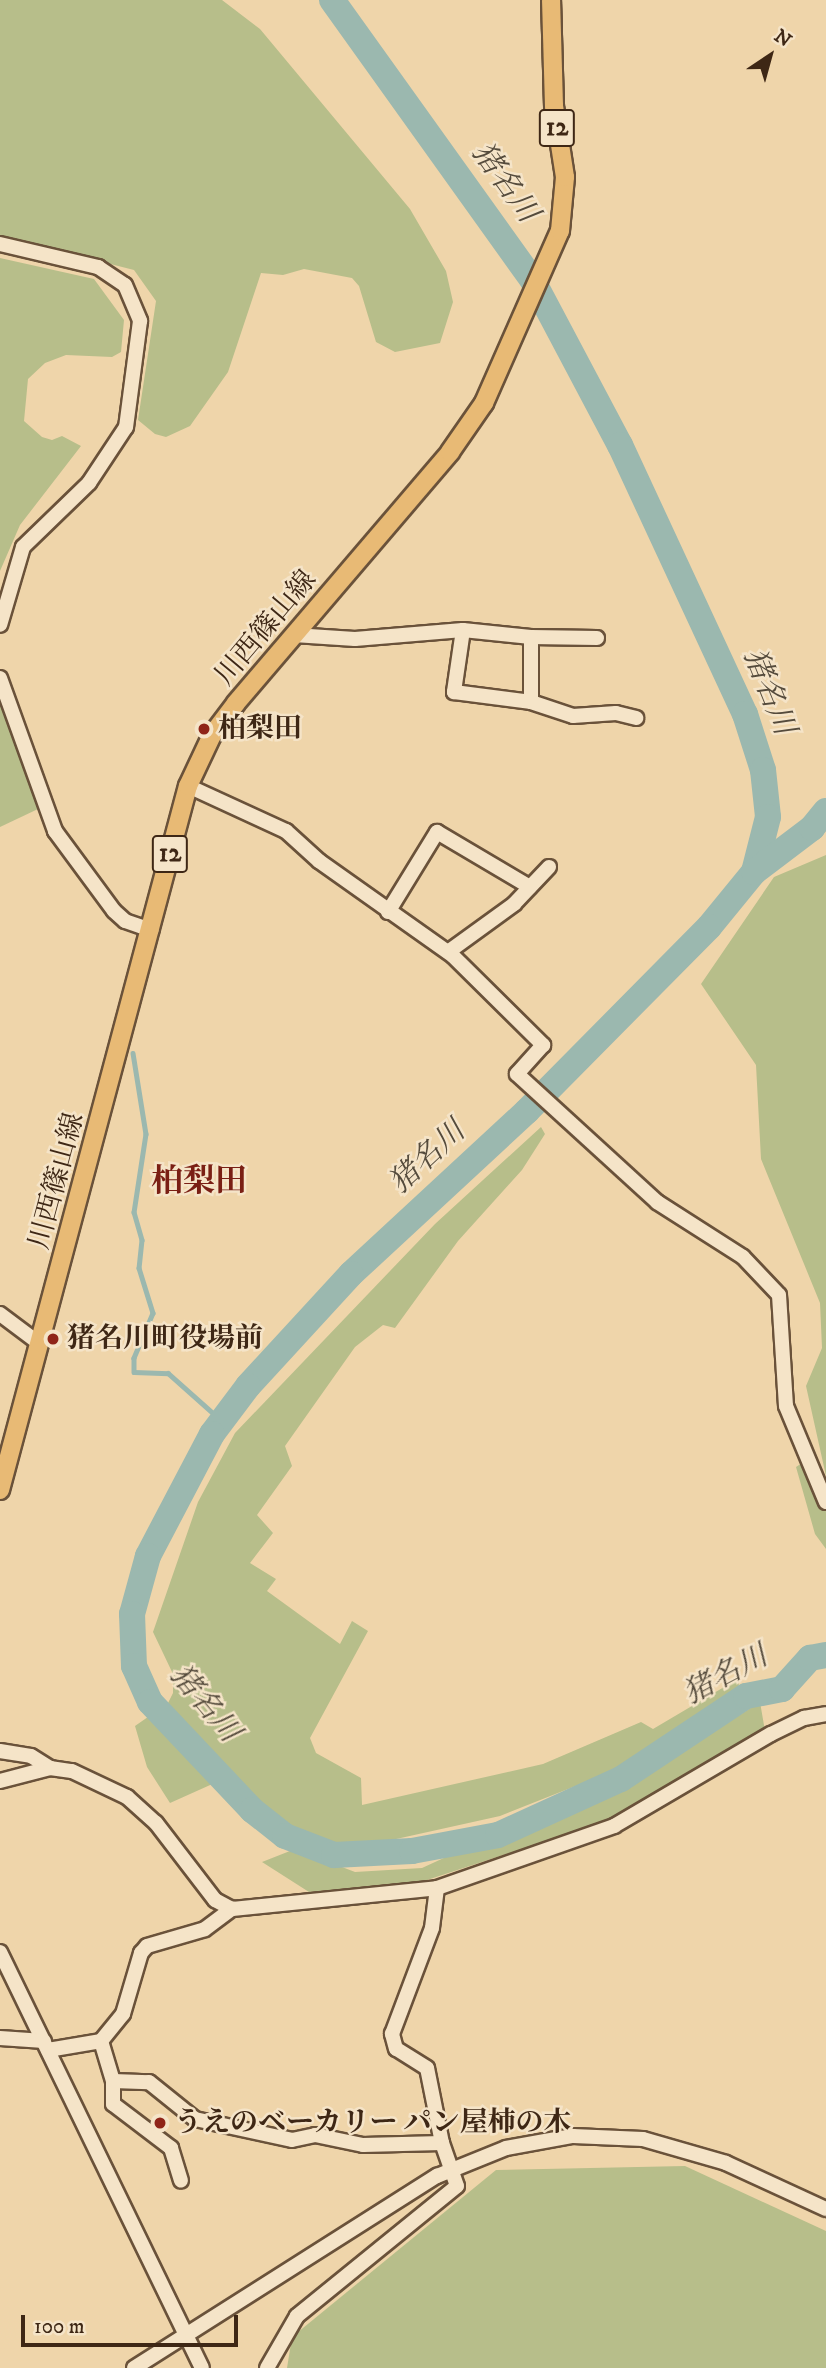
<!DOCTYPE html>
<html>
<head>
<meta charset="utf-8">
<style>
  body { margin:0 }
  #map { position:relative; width:826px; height:2368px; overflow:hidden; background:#efd5aa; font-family:"IM FELL DW Pica","Noto Serif JP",serif }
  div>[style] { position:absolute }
  .green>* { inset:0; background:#b7be8a }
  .stream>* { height:4.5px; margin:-2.25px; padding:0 2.25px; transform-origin:2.25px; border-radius:2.25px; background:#9bb8af }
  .river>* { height:26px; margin:-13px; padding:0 13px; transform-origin:13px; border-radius:13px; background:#9bb8af }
  .roads { filter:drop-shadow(2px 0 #6a523a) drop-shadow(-2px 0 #6a523a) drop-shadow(0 2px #6a523a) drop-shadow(0 -2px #6a523a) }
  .minor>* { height:14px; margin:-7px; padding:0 7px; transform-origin:7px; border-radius:7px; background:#f5e4c8 }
  .major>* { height:18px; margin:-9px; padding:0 9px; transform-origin:9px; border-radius:9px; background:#e8ba75 }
  .dots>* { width:19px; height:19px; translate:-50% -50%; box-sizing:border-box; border:4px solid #f5e4c8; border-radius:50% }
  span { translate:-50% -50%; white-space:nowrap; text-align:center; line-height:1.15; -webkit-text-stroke:5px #f5e4c8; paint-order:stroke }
  .shield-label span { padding:2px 5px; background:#f5e4c8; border:2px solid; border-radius:5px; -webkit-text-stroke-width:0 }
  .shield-label { font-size:26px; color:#3e2715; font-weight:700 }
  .street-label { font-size:28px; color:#3e2715 }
  .poi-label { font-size:28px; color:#3e2715; font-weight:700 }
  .left { translate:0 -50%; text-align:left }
  .water-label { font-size:30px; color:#554b3c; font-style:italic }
  .quarter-label { font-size:32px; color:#7a1f14; font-weight:700 }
  .north { position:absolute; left:735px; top:21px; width:70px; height:70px; -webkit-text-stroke:5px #f5e4c8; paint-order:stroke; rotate:36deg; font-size:19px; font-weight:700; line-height:28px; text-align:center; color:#3e2715 }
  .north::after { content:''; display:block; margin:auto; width:24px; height:32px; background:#3e2715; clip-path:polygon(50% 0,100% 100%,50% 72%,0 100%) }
  .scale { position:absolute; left:21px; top:2315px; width:217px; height:32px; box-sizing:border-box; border:4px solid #3e2715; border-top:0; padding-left:9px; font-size:21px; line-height:24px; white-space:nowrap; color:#3e2715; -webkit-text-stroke:5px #f5e4c8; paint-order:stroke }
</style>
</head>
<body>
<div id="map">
  <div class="green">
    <div style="clip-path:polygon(0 0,222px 0,260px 29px,410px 209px,446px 271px,453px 302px,440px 343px,395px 352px,376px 342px,359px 286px,352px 278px,304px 269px,283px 275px,261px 273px,228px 372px,190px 426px,166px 437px,155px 434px,138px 420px,156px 301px,134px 270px,0 236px)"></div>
    <div style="clip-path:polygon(0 258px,94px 279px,124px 320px,121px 352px,112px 357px,66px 355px,45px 363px,28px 379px,24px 421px,42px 437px,52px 440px,62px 436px,81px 446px,20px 525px,0 571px)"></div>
    <div style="clip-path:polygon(0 693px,38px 809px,0 827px)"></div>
    <div style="clip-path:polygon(826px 855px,826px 1476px,806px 1386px,822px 1348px,820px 1303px,761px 1159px,756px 1065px,701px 984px,774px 877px)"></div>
    <div style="clip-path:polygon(541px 1127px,545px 1134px,522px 1170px,458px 1241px,395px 1328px,383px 1325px,355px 1347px,285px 1446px,292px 1466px,257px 1515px,273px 1533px,250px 1563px,276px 1579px,267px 1591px,340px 1644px,352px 1621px,368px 1631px,310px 1738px,316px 1753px,361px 1778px,362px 1805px,543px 1764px,641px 1722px,653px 1729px,741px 1677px,738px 1687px,621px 1768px,500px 1816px,351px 1849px,285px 1830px,228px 1777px,170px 1803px,147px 1767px,135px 1726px,168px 1703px,173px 1693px,173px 1674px,153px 1632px,198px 1502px,235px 1433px,435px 1224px)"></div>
    <div style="clip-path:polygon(805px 1461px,821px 1507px,826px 1508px,826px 1549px,815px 1534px,796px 1467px)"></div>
    <div style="clip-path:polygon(760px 1702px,765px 1731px,625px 1815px,424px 1881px,309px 1892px,262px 1862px,295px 1849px,355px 1872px,422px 1868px,459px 1851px,517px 1837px,637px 1781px)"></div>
    <div style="clip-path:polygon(685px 2166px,826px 2231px,826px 2368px,287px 2368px,292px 2337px,496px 2170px)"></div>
  </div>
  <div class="stream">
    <div style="left:133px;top:1053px;width:82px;rotate:80.9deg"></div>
    <div style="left:146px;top:1134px;width:79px;rotate:98.7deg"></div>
    <div style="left:134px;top:1212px;width:29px;rotate:74deg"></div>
    <div style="left:142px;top:1240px;width:28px;rotate:96deg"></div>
    <div style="left:139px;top:1268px;width:47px;rotate:72.7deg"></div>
    <div style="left:153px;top:1313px;width:49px;rotate:112.9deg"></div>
    <div style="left:134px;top:1358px;width:14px;rotate:90deg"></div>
    <div style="left:134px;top:1372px;width:34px;rotate:2deg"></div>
    <div style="left:168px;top:1373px;width:72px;rotate:41.6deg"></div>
  </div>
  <div class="river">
    <div style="left:332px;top:0;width:345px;rotate:54.4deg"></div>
    <div style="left:533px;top:281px;width:186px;rotate:62.1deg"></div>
    <div style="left:620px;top:445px;width:297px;rotate:65.1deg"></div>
    <div style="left:745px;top:714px;width:59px;rotate:72.2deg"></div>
    <div style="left:763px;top:770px;width:47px;rotate:83.9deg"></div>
    <div style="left:768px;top:817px;width:57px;rotate:104.3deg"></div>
    <div style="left:754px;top:872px;width:71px;rotate:129.3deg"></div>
    <div style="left:709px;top:927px;width:259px;rotate:134.7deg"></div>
    <div style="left:527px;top:1111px;width:240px;rotate:137.2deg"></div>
    <div style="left:351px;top:1274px;width:152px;rotate:132.6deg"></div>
    <div style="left:248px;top:1386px;width:60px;rotate:126.9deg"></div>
    <div style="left:212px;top:1434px;width:138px;rotate:117.7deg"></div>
    <div style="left:148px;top:1556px;width:60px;rotate:105.4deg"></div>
    <div style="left:132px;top:1614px;width:52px;rotate:87.8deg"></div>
    <div style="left:134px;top:1666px;width:39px;rotate:66deg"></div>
    <div style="left:150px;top:1702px;width:149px;rotate:46.6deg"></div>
    <div style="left:252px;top:1810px;width:42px;rotate:38.2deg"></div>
    <div style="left:285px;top:1836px;width:53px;rotate:21.2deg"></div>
    <div style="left:334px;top:1855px;width:78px;rotate:-2.9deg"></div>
    <div style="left:412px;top:1851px;width:87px;rotate:-10.5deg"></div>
    <div style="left:498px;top:1835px;width:135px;rotate:-24.5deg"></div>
    <div style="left:621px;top:1779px;width:150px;rotate:-33.6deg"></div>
    <div style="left:746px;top:1696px;width:37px;rotate:-11deg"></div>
    <div style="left:782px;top:1689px;width:42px;rotate:-47.9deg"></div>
    <div style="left:810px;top:1658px;width:16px;rotate:-11deg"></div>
    <div style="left:754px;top:872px;width:73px;rotate:-37.2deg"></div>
    <div style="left:812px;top:828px;width:22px;rotate:-51deg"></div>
  </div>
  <div class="roads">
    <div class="minor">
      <div style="left:0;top:244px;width:101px;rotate:13.2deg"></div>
      <div style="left:98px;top:267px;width:32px;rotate:34deg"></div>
      <div style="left:125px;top:285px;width:39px;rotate:67deg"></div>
      <div style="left:140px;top:321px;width:107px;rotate:97.5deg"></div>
      <div style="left:126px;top:427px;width:67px;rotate:123.5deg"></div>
      <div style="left:89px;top:483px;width:92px;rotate:135.9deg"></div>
      <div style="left:23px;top:547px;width:81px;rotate:106.4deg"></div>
      <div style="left:463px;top:630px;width:63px;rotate:98.3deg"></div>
      <div style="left:454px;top:692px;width:78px;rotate:7.4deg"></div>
      <div style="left:531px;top:702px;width:44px;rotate:18.4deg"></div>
      <div style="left:573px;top:716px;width:43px;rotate:-4deg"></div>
      <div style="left:616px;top:713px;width:21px;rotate:14deg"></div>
      <div style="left:294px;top:635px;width:61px;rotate:3.8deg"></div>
      <div style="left:355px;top:639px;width:108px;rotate:-4.8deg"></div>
      <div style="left:463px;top:630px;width:68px;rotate:5.9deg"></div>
      <div style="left:531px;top:637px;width:66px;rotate:0.9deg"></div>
      <div style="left:0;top:678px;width:163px;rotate:70.2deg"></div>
      <div style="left:55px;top:831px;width:99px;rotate:53.6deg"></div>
      <div style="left:114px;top:911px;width:15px;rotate:42deg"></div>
      <div style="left:125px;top:921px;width:28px;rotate:19deg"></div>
      <div style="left:531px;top:702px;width:65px;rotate:-90deg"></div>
      <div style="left:188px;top:786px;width:108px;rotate:24.7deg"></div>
      <div style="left:286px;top:831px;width:45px;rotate:42.3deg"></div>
      <div style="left:319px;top:861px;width:164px;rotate:35.3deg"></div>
      <div style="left:453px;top:956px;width:127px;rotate:44.7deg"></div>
      <div style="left:543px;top:1045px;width:39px;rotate:132deg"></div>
      <div style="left:517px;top:1074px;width:190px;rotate:42.4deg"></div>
      <div style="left:657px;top:1202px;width:102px;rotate:32.6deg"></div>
      <div style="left:743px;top:1257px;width:52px;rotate:46.5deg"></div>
      <div style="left:779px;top:1295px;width:111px;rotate:86.4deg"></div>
      <div style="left:786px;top:1406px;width:104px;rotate:67.4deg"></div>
      <div style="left:388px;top:912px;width:94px;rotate:-58.5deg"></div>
      <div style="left:437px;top:832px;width:108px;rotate:30.6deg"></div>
      <div style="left:448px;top:952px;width:82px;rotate:-36deg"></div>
      <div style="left:514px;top:904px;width:51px;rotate:-46.6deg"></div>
      <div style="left:0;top:1314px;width:50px;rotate:36.9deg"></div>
      <div style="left:0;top:1751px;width:31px;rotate:9deg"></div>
      <div style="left:31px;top:1756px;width:22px;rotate:32deg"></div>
      <div style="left:0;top:1781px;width:52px;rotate:-14.6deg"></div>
      <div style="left:50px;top:1768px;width:22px;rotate:8deg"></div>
      <div style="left:72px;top:1771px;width:61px;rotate:25.3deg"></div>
      <div style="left:127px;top:1797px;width:39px;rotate:42deg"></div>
      <div style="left:156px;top:1823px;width:97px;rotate:52.5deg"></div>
      <div style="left:215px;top:1900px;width:19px;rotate:28deg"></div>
      <div style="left:232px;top:1909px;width:206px;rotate:-5.8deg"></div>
      <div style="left:437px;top:1888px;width:188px;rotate:-19.3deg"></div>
      <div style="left:614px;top:1826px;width:182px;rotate:-30.4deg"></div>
      <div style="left:771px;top:1734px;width:37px;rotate:-26deg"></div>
      <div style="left:804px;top:1718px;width:22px;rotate:-10deg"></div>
      <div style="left:0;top:1952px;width:462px;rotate:64.1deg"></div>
      <div style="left:0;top:2038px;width:44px;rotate:3.9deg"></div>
      <div style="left:101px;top:2041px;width:42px;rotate:73.3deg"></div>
      <div style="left:113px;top:2081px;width:23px;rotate:90deg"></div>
      <div style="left:113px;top:2104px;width:73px;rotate:37.2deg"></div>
      <div style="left:171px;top:2148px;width:34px;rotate:73deg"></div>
      <div style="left:48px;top:2050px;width:54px;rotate:-9.6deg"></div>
      <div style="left:101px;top:2041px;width:35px;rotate:-51deg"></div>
      <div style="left:123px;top:2014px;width:64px;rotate:-73.6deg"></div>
      <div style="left:141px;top:1953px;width:9px;rotate:-49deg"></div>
      <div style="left:147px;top:1946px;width:60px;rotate:-16.3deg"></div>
      <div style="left:205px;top:1929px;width:34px;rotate:-37deg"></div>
      <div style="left:113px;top:2081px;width:36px;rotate:2deg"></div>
      <div style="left:149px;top:2082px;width:59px;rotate:38.8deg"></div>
      <div style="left:195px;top:2119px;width:99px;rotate:12.2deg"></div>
      <div style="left:292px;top:2140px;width:24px;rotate:-12deg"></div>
      <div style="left:315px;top:2135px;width:49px;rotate:11.8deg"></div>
      <div style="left:363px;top:2145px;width:79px;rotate:-1.5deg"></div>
      <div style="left:134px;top:2368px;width:359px;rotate:-32.4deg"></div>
      <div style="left:437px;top:2176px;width:74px;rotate:-22.1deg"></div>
      <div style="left:506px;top:2148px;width:68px;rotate:-10.2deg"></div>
      <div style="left:573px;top:2136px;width:70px;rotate:2.5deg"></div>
      <div style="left:643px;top:2139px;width:86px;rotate:16.1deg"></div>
      <div style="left:726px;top:2163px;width:110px;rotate:24.7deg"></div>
      <div style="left:267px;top:2368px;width:60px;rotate:-60deg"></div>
      <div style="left:297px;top:2316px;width:206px;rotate:-39.1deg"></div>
      <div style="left:457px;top:2186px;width:46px;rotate:-109.2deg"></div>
      <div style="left:442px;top:2143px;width:76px;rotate:-101.3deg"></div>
      <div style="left:427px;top:2068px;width:36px;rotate:-148deg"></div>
      <div style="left:396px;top:2049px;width:16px;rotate:-105deg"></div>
      <div style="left:392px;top:2034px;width:113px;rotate:-69.3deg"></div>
      <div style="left:432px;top:1928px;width:40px;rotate:-82.9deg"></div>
    </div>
    <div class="major">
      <div style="left:0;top:1490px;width:729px;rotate:-75.05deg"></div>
      <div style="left:188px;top:786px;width:56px;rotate:-64.8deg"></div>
      <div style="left:212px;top:735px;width:40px;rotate:-53deg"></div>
      <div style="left:236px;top:703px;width:330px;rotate:-49.5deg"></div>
      <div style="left:450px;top:452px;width:60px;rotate:-55.2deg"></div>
      <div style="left:484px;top:403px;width:188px;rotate:-66.2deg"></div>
      <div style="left:560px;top:231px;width:54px;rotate:-84.7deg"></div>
      <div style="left:565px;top:177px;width:72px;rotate:-98.8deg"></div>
      <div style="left:554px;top:106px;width:106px;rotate:-91.6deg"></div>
    </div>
  </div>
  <div class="dots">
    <div style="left:204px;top:729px;background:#8f2418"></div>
    <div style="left:53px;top:1339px;background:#8f2418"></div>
    <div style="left:160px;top:2123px;background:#8f2418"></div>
  </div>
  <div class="shield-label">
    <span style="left:557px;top:128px">12</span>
    <span style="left:170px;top:854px">12</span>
  </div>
  <div class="street-label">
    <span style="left:266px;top:628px;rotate:-50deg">川西篠山線</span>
    <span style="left:57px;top:1181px;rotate:-75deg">川西篠山線</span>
  </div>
  <div class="poi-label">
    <span class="left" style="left:218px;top:729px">柏梨田</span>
    <span class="left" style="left:67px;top:1339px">猪名川町役場前</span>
    <span class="left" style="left:174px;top:2123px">うえのベーカリー パン屋柿の木</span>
  </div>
  <div class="water-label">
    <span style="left:504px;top:183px;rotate:54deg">猪名川</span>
    <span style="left:768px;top:692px;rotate:68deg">猪名川</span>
    <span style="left:428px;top:1158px;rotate:-43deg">猪名川</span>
    <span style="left:726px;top:1676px;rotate:-28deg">猪名川</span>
    <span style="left:204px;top:1704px;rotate:50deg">猪名川</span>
  </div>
  <div class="quarter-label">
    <span style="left:199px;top:1182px">柏梨田</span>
  </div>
  <div class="north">N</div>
  <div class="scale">100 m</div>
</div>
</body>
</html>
